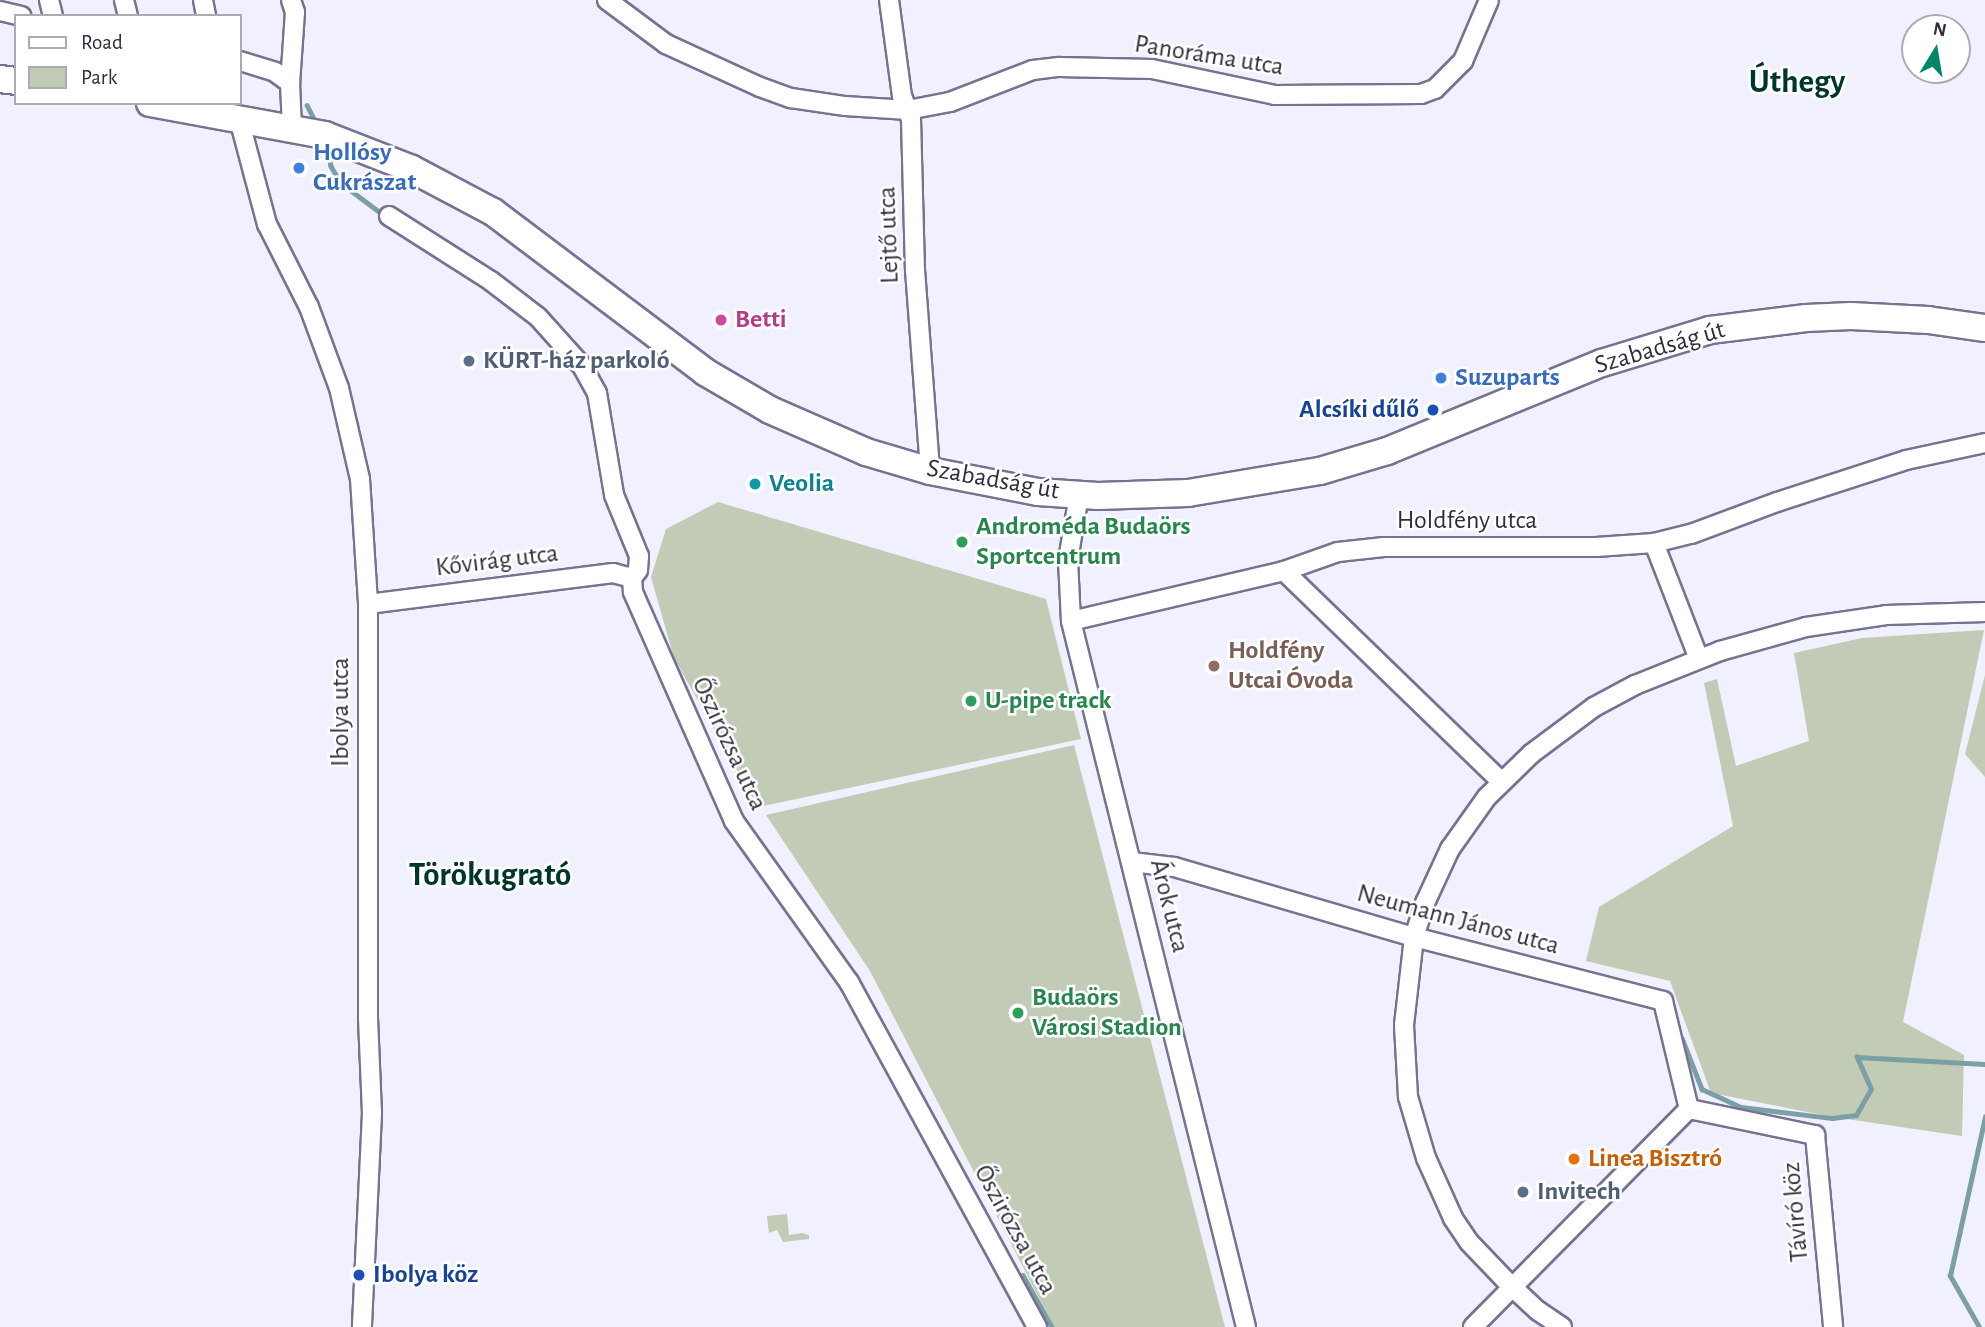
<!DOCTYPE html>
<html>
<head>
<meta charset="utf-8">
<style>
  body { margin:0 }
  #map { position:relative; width:1985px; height:1327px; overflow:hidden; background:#f1f0ff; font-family:"Alegreya Sans",sans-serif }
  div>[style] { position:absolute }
  .green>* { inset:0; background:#c2cbb5 }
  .stream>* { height:4.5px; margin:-2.25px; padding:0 2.25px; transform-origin:2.25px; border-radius:2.25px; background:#7a9fa4 }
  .roads { filter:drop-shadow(2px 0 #767292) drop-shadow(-2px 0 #767292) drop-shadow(0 2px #767292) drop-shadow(0 -2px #767292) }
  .minor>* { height:18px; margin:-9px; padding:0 9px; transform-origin:9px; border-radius:9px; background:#fff }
  .primary>* { height:26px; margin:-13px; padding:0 13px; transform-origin:13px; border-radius:13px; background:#fff }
  .dots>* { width:19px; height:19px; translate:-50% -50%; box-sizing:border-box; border:4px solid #fff; border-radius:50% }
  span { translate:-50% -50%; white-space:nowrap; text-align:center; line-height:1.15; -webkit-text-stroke:5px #fff; paint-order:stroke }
  .street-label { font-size:26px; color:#2f2d3b }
  .shop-label { font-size:26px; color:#366cbe; font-weight:700 }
  .left { translate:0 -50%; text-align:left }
  .hotel-label { font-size:26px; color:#b23c85; font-weight:700 }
  .service-label { font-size:26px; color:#4e5e75; font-weight:700 }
  .transit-label { font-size:26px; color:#164399; font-weight:700 }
  .right { translate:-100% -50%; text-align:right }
  .culture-label { font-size:26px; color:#0d838f; font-weight:700 }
  .leisure-label { font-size:26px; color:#27864d; font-weight:700 }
  .education-label { font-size:26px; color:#785e54; font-weight:700 }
  .food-label { font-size:26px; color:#c56008; font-weight:700 }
  .district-label { font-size:33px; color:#003629; font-weight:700 }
  .legend { position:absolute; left:14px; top:14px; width:228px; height:91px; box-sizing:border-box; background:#fff; border:2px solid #acabb1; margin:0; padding:9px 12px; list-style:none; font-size:21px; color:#2f2d3b }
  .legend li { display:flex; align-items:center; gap:14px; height:35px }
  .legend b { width:35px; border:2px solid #acabb1 }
  .north { position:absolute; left:1901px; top:14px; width:70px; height:70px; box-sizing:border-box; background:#fff; border:2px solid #acabb1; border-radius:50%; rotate:11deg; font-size:19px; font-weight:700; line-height:28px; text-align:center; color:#2f2d3b }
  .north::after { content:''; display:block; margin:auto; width:24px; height:32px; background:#02866a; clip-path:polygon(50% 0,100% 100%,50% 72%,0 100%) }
</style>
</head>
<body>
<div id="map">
  <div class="green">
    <div style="clip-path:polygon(718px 502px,1046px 599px,1081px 739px,758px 807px,674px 658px,651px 577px,666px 529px)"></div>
    <div style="clip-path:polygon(1984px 630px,1903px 1022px,1964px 1055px,1962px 1136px,1833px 1117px,1711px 1093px,1670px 981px,1586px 961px,1599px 907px,1733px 826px,1704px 683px,1717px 679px,1736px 766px,1809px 741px,1794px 653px,1862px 638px)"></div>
    <div style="clip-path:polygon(1985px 675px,1985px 777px,1965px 754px)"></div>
    <div style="clip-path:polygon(1074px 745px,1225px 1327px,1054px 1327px,870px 971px,766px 815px)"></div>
    <div style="clip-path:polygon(787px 1214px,789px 1235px,802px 1233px,809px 1235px,809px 1239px,783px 1242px,777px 1230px,769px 1233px,767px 1216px)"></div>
  </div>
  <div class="stream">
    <div style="left:307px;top:105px;width:20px;rotate:63deg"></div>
    <div style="left:329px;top:155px;width:11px;rotate:80deg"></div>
    <div style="left:331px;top:166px;width:20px;rotate:60deg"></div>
    <div style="left:341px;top:183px;width:50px;rotate:36.9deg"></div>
    <div style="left:1682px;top:1038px;width:55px;rotate:68.6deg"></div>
    <div style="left:1702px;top:1089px;width:43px;rotate:24.8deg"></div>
    <div style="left:1741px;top:1107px;width:92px;rotate:6.9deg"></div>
    <div style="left:1832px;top:1118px;width:24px;rotate:-7deg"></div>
    <div style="left:1856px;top:1115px;width:30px;rotate:-60deg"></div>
    <div style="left:1871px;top:1089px;width:35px;rotate:-114deg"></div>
    <div style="left:1857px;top:1057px;width:128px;rotate:3.1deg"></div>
    <div style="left:1023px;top:1275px;width:60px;rotate:60.9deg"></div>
    <div style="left:1979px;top:1327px;width:59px;rotate:-119.6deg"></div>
    <div style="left:1950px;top:1276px;width:163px;rotate:-77.6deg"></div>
  </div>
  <div class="roads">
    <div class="minor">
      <div style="left:49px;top:0;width:16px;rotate:76deg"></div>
      <div style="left:124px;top:0;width:16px;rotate:76deg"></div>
      <div style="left:203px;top:0;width:16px;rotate:79deg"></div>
      <div style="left:291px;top:0;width:13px;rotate:72deg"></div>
      <div style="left:295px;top:12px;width:71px;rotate:94deg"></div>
      <div style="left:290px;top:83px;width:46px;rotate:87.5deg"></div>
      <div style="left:607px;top:0;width:74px;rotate:36.7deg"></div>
      <div style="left:666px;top:44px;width:103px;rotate:24.6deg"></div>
      <div style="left:760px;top:87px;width:33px;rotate:20deg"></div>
      <div style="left:791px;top:98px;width:55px;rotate:8.4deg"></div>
      <div style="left:845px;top:106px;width:63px;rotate:3.6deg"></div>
      <div style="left:908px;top:110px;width:43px;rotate:-10.8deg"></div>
      <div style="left:950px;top:102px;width:89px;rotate:-21.1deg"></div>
      <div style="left:1033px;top:70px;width:26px;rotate:-7deg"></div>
      <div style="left:1059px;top:67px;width:93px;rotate:1.2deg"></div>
      <div style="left:1152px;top:69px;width:126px;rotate:11.9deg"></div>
      <div style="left:1275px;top:95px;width:146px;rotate:-0.4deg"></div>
      <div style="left:1421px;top:94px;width:15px;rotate:-20deg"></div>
      <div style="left:1435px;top:89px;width:40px;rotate:-45deg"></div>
      <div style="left:1463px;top:61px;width:66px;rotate:-66.9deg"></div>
      <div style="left:889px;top:0;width:97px;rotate:82.3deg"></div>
      <div style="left:902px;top:96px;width:25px;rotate:69deg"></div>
      <div style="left:911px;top:119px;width:151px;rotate:88.5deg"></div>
      <div style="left:915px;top:270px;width:202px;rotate:85.7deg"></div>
      <div style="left:0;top:11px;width:22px;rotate:13deg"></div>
      <div style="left:240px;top:61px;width:37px;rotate:17deg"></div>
      <div style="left:275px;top:72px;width:19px;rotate:36deg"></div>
      <div style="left:239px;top:119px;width:109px;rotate:75.1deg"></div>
      <div style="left:267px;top:224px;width:93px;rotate:63.2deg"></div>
      <div style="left:309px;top:307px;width:86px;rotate:69.7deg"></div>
      <div style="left:339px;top:388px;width:93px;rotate:77deg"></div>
      <div style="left:360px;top:479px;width:125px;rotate:86.3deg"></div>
      <div style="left:368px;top:604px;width:414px;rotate:90deg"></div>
      <div style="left:368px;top:1018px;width:95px;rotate:87.6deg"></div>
      <div style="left:372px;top:1113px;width:214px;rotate:92.7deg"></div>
      <div style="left:389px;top:216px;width:121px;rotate:32.5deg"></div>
      <div style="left:491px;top:281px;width:59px;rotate:37.5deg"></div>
      <div style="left:538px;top:317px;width:66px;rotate:48.1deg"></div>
      <div style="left:582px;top:366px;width:31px;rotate:61deg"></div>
      <div style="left:597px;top:393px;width:103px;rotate:80.5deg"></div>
      <div style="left:614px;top:495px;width:66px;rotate:67.7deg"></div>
      <div style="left:639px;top:556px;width:14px;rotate:94deg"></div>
      <div style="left:638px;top:570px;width:10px;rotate:127deg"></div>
      <div style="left:632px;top:578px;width:14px;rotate:86deg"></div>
      <div style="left:633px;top:592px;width:250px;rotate:66.2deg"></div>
      <div style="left:734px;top:821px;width:198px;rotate:54.5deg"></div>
      <div style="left:849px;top:982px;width:393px;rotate:61.4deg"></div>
      <div style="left:1079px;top:495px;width:66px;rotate:99.6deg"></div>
      <div style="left:1068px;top:560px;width:61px;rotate:87.2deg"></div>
      <div style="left:1071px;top:621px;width:727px;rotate:76.08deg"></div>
      <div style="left:1654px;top:543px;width:124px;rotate:68.8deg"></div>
      <div style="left:1284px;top:571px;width:302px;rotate:44.1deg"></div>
      <div style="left:368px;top:604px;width:247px;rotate:-7.2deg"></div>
      <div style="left:613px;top:573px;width:20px;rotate:15deg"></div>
      <div style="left:1071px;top:621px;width:219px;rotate:-13.2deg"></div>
      <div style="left:1284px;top:571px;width:57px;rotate:-19.4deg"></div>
      <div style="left:1338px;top:552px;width:46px;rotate:-6.2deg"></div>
      <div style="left:1384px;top:547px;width:212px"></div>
      <div style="left:1596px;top:547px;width:58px;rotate:-3.9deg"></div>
      <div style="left:1654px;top:543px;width:38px;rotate:-14deg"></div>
      <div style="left:1691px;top:534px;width:92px;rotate:-20.4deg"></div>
      <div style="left:1777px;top:502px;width:136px;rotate:-18deg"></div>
      <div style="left:1906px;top:460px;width:81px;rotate:-12.1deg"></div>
      <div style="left:1132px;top:862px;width:42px;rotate:6.8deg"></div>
      <div style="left:1174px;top:867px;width:250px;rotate:16.3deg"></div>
      <div style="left:1414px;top:937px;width:257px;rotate:14.4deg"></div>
      <div style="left:1663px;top:1001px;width:111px;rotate:76.5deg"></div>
      <div style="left:1689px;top:1109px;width:129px;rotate:11.7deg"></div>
      <div style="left:1815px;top:1135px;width:193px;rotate:84.6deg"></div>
      <div style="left:1473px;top:1327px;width:307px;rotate:-45.3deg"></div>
      <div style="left:1562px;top:1327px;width:29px;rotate:-146deg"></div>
      <div style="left:1538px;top:1311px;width:35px;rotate:-137deg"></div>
      <div style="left:1512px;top:1287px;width:62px;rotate:-133.7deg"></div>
      <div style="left:1469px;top:1242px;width:29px;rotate:-124deg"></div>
      <div style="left:1453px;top:1218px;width:66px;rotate:-114.2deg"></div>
      <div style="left:1426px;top:1158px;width:64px;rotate:-106.4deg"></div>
      <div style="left:1408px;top:1097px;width:72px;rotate:-93.2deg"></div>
      <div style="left:1404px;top:1025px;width:89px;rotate:-83.5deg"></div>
      <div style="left:1414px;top:937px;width:36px;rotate:-72deg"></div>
      <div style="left:1425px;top:903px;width:60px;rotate:-65.2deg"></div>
      <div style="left:1450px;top:849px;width:64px;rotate:-54.6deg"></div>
      <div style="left:1487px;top:797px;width:62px;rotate:-44.3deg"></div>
      <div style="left:1531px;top:754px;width:79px;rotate:-36.7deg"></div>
      <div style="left:1594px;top:707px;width:47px;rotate:-28.2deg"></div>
      <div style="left:1635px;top:685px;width:92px;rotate:-21.8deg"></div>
      <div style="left:1720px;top:651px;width:89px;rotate:-15.6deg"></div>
      <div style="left:1806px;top:627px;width:81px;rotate:-8.5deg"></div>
      <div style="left:1886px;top:615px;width:99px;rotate:-1.7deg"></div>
    </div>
    <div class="primary">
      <div style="left:0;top:79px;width:16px;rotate:7deg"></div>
      <div style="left:150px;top:103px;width:178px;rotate:10.4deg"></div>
      <div style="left:325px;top:135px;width:93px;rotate:21.3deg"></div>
      <div style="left:412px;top:169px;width:92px;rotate:28deg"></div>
      <div style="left:493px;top:212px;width:266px;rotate:37deg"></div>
      <div style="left:705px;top:372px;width:75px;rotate:30.3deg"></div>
      <div style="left:770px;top:410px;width:105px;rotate:23.6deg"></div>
      <div style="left:866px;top:452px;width:67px;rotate:16.5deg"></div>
      <div style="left:930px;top:471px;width:110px;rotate:11deg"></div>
      <div style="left:1038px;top:492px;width:60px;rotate:3.8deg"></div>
      <div style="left:1098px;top:496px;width:90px;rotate:-1.9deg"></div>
      <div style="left:1188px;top:493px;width:134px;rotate:-9.5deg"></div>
      <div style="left:1320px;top:471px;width:70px;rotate:-16.6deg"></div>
      <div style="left:1387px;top:451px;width:232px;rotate:-22.3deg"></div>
      <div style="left:1602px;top:363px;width:113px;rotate:-17deg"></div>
      <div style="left:1710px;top:330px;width:97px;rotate:-7.1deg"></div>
      <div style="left:1806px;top:318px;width:45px;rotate:-2.5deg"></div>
      <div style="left:1851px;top:316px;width:77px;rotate:3deg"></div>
      <div style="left:1928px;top:320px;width:58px;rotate:8deg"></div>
    </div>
  </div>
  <div class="dots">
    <div style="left:299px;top:168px;background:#3f7fe0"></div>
    <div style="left:721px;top:320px;background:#d1479c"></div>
    <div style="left:469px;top:361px;background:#5c6f8a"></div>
    <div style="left:1441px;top:378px;background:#3f7fe0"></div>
    <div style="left:1433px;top:410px;background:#1a4fb4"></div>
    <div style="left:755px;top:484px;background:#0f9aa8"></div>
    <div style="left:962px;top:542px;background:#2e9e5b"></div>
    <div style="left:1214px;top:666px;background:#8d6e63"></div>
    <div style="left:971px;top:701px;background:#2e9e5b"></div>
    <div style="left:1018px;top:1013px;background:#2e9e5b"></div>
    <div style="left:1574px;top:1159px;background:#e8710a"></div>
    <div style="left:1523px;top:1192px;background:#5c6f8a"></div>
    <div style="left:359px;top:1275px;background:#1a4fb4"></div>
  </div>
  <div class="street-label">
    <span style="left:1209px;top:56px;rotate:9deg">Panoráma utca</span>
    <span style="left:889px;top:235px;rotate:-92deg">Lejtő utca</span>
    <span style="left:1660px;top:348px;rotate:-16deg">Szabadság út</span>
    <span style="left:993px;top:480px;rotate:10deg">Szabadság út</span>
    <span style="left:1467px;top:521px">Holdfény utca</span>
    <span style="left:497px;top:561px;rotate:-7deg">Kővirág utca</span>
    <span style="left:341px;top:712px;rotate:-90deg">Ibolya utca</span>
    <span style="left:729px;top:744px;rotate:65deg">Őszirózsa utca</span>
    <span style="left:1169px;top:906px;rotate:76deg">Árok utca</span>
    <span style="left:1458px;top:920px;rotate:15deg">Neumann János utca</span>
    <span style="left:1796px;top:1212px;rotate:-95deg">Távíró köz</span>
    <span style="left:1015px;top:1230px;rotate:61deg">Őszirózsa utca</span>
  </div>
  <div class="shop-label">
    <span class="left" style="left:313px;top:168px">Hollósy<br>Cukrászat</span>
    <span class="left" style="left:1455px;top:378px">Suzuparts</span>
  </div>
  <div class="hotel-label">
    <span class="left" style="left:735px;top:320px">Betti</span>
  </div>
  <div class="service-label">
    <span class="left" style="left:483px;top:361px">KÜRT-ház parkoló</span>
    <span class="left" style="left:1537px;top:1192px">Invitech</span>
  </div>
  <div class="transit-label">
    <span class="right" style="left:1419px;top:410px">Alcsíki dűlő</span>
    <span class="left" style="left:373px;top:1275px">Ibolya köz</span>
  </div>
  <div class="culture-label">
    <span class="left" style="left:769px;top:484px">Veolia</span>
  </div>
  <div class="leisure-label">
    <span class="left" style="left:976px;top:542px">Androméda Budaörs<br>Sportcentrum</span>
    <span class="left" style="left:985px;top:701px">U-pipe track</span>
    <span class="left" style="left:1032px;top:1013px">Budaörs<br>Városi Stadion</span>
  </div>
  <div class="education-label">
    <span class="left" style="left:1228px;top:666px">Holdfény<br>Utcai Óvoda</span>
  </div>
  <div class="food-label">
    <span class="left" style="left:1588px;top:1159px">Linea Bisztró</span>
  </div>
  <div class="district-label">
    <span style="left:1797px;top:83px">Úthegy</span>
    <span style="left:490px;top:876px">Törökugrató</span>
  </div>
  <ul class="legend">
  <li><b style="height:9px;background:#fff"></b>Road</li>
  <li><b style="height:19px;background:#c2cbb5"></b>Park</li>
  </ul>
  <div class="north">N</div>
</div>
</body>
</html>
